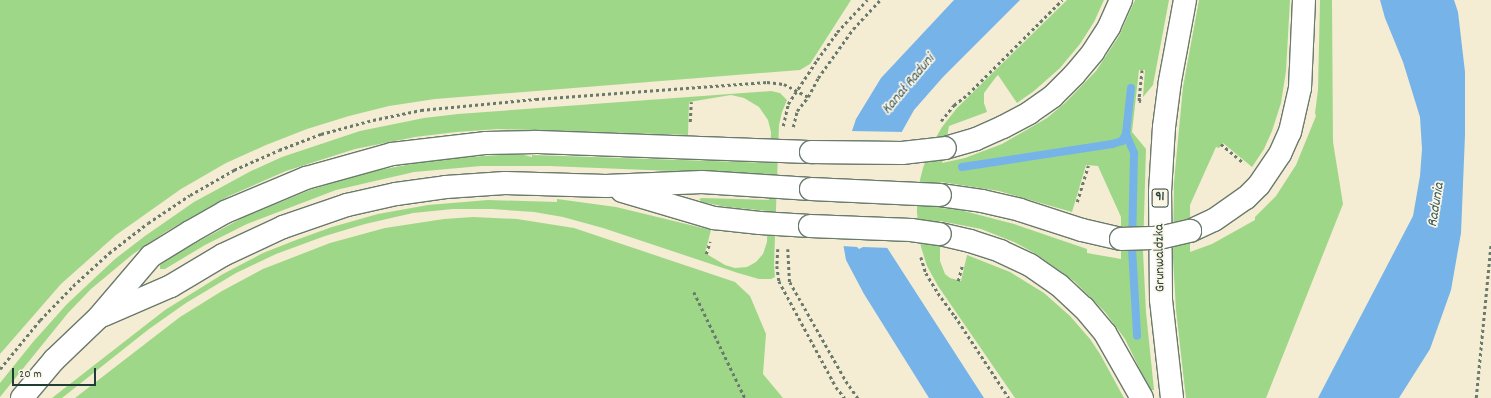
<!DOCTYPE html>
<html>
<head>
<meta charset="utf-8">
<style>
  body { margin:0 }
  #map { position:relative; width:1491px; height:398px; overflow:hidden; background:#f4ecd3; font-family:Dekko,sans-serif }
  div>[style] { position:absolute }
  .green>* { inset:0; background:#9fd789 }
  .water>* { inset:0; background:#76b3e8 }
  .pier>* { inset:0; background:#f4ecd3 }
  .stream>* { height:8px; margin:-4px; padding:0 4px; transform-origin:4px; border-radius:4px; background:#76b3e8 }
  .path>* { height:2.5px; margin-top:-1.25px; transform-origin:0; background:repeating-linear-gradient(90deg,#6a7a6c 0 3px,transparent 0 6px) }
  .roads { filter:drop-shadow(1px 0 #6a7a6c) drop-shadow(-1px 0 #6a7a6c) drop-shadow(0 1px #6a7a6c) drop-shadow(0 -1px #6a7a6c) }
  .primary>* { height:22px; margin:-11px; padding:0 11px; transform-origin:11px; border-radius:11px; background:#fff }
  .bridges { filter:drop-shadow(1px 0 #6a7a6c) drop-shadow(-1px 0 #6a7a6c) drop-shadow(0 1px #6a7a6c) drop-shadow(0 -1px #6a7a6c) }
  .primary-bridge>* { height:22px; margin:-11px; padding:0 11px; transform-origin:11px; border-radius:11px; background:#fff }
  span { translate:-50% -50%; white-space:nowrap; text-align:center; line-height:1.15; -webkit-text-stroke:3.5px #fcf5e5; paint-order:stroke }
  .shield-label span { padding:1px 3px; background:#fcf5e5; border:1px solid; border-radius:3px; -webkit-text-stroke-width:0 }
  .shield-label { font-size:13px; color:#1f3d34; font-weight:700 }
  .street-label { font-size:14px; color:#1f3d34 }
  .water-label { font-size:15px; color:#355a61; font-style:italic }
  .scale { position:absolute; left:12px; top:368px; width:84px; height:18px; box-sizing:border-box; border:2px solid #1f3d34; border-top:0; padding-left:5px; font-size:12px; line-height:14px; white-space:nowrap; color:#1f3d34; -webkit-text-stroke:3px #fcf5e5; paint-order:stroke }
</style>
</head>
<body>
<div id="map">
  <div class="green">
    <div style="clip-path:polygon(0 0,851px 0,810px 64px,800px 70px,435px 99px,389px 106px,349px 116px,307px 129px,266px 145px,226px 163px,181px 189px,116px 235px,61px 284px,0 354px)"></div>
    <div style="clip-path:polygon(evenodd,1067px 0,1104px 0,1094px 22px,1080px 44px,1060px 68px,1034px 91px,1017px 103px,998px 75px,996px 77px,984px 93px,984px 103px,987px 112px,949px 126px,942px 163px,965px 158px,1002px 144px,1047px 118px,1065px 103px,1096px 71px,1119px 36px,1135px 0,1169px 0,1153px 85px,1143px 97px,1145px 70px,1139px 70px,1132px 132px,1146px 149px,1143px 251px,1146px 312px,1154px 390px,1150px 390px,1125px 339px,1105px 312px,1074px 281px,1036px 254px,1014px 242px,981px 229px,940px 221px,940px 261px,945px 274px,950px 278px,961px 281px,967px 255px,1010px 272px,1044px 293px,1070px 316px,1090px 339px,1100px 354px,1124px 398px,1015px 398px,938px 286px,927px 266px,921px 247px,917px 213px,917px 192px,923px 168px,931px 146px,942px 127px,957px 108px,1067px 0,1086px 165px,1098px 166px,1121px 217px,1121px 259px,1087px 253px,1087px 249px,1014px 224px,960px 210px,940px 208px,941px 182px,999px 191px,1072px 212px,1086px 165px)"></div>
    <div style="clip-path:polygon(1199px 0,1290px 0,1286px 71px,1281px 103px,1272px 131px,1264px 149px,1252px 167px,1223px 143px,1219px 148px,1216px 147px,1190px 205px,1190px 252px,1212px 244px,1255px 220px,1255px 217px,1276px 196px,1296px 165px,1316px 116px,1315px 113px,1318px 90px,1320px 0,1332px 0,1333px 142px,1343px 204px,1266px 398px,1186px 398px,1185px 390px,1176px 310px,1173px 258px,1174px 182px,1183px 87px)"></div>
    <div style="clip-path:polygon(771px 91px,780px 93px,787px 100px,782px 112px,779px 125px,774px 265px,775px 277px,771px 279px,759px 279px,738px 273px,603px 228px,563px 217px,534px 212px,492px 209px,453px 209px,413px 213px,365px 224px,325px 236px,276px 254px,236px 273px,186px 303px,149px 329px,62px 398px,52px 398px,165px 310px,223px 274px,263px 253px,296px 240px,332px 227px,378px 214px,428px 205px,488px 200px,557px 202px,557px 199px,616px 207px,711px 230px,705px 253px,725px 265px,735px 268px,747px 267px,756px 262px,763px 254px,767px 242px,768px 211px,727px 207px,702px 202px,699px 199px,702px 198px,769px 200px,770px 175px,549px 166px,481px 166px,414px 172px,336px 190px,247px 224px,205px 245px,165px 269px,160px 269px,160px 265px,181px 251px,244px 217px,310px 190px,368px 172px,439px 159px,500px 155px,524px 155px,532px 157px,532px 155px,770px 163px,771px 132px,768px 120px,759px 107px,744px 98px,731px 95px,689px 102px,688px 135px,498px 129px,456px 132px,415px 137px,355px 149px,286px 171px,229px 196px,167px 231px,133px 254px,91px 289px,68px 313px,0 397px,0 383px,33px 342px,67px 304px,115px 259px,145px 236px,194px 202px,251px 171px,282px 157px,360px 131px,424px 118px,458px 114px)"></div>
    <div style="clip-path:polygon(473px 217px,517px 219px,574px 228px,735px 282px,750px 296px,766px 334px,763px 374px,783px 398px,75px 398px,180px 317px,222px 291px,263px 269px,330px 243px,385px 228px,444px 219px)"></div>
  </div>
  <div class="water">
    <div style="clip-path:polygon(954px 0,1020px 0,943px 77px,914px 110px,895px 144px,886px 170px,882px 218px,886px 246px,984px 398px,929px 398px,864px 294px,846px 260px,840px 226px,844px 155px,856px 119px,881px 78px)"></div>
    <div style="clip-path:polygon(1380px 0,1454px 0,1458px 12px,1465px 72px,1465px 135px,1461px 233px,1451px 290px,1430px 349px,1399px 398px,1318px 398px,1413px 216px,1420px 176px,1422px 149px,1420px 117px,1403px 62px,1385px 18px)"></div>
  </div>
  <div class="pier">
    <div style="clip-path:polygon(850px 131px,904px 132px,897px 145px,888px 170px,884px 218px,890px 248px,863px 247px,859px 249px,857px 247px,842px 246px,838px 226px,838px 189px,842px 155px)"></div>
  </div>
  <div class="stream">
    <div style="left:1131px;top:88px;width:46px;rotate:96.2deg"></div>
    <div style="left:1126px;top:134px;width:21px;rotate:67deg"></div>
    <div style="left:1134px;top:153px;width:95px;rotate:91.2deg"></div>
    <div style="left:1132px;top:248px;width:88px;rotate:86.7deg"></div>
    <div style="left:962px;top:167px;width:152px;rotate:-8.7deg"></div>
    <div style="left:1112px;top:144px;width:10px;rotate:-17deg"></div>
    <div style="left:1122px;top:141px;width:8px;rotate:-60deg"></div>
  </div>
  <div class="path">
    <div style="left:1141px;top:102px;width:2px;rotate:-153deg"></div>
    <div style="left:1139px;top:101px;width:4px;rotate:-90deg"></div>
    <div style="left:1139px;top:97px;width:27px;rotate:-84deg"></div>
    <div style="left:941px;top:121px;width:21px;rotate:-51deg"></div>
    <div style="left:954px;top:105px;width:18px;rotate:-38deg"></div>
    <div style="left:968px;top:94px;width:133px;rotate:-45deg"></div>
    <div style="left:690px;top:122px;width:20px;rotate:-87deg"></div>
    <div style="left:783px;top:126px;width:23px;rotate:-77deg"></div>
    <div style="left:788px;top:104px;width:53px;rotate:-56.6deg"></div>
    <div style="left:817px;top:60px;width:34px;rotate:-54deg"></div>
    <div style="left:837px;top:32px;width:44px;rotate:-46.8deg"></div>
    <div style="left:793px;top:127px;width:16px;rotate:-76deg"></div>
    <div style="left:797px;top:111px;width:18px;rotate:-52deg"></div>
    <div style="left:808px;top:97px;width:21px;rotate:-62deg"></div>
    <div style="left:818px;top:78px;width:60px;rotate:-54.5deg"></div>
    <div style="left:853px;top:29px;width:40px;rotate:-47deg"></div>
    <div style="left:1221px;top:144px;width:30px;rotate:40deg"></div>
    <div style="left:1077px;top:202px;width:38px;rotate:-73deg"></div>
    <div style="left:778px;top:249px;width:17px;rotate:93deg"></div>
    <div style="left:777px;top:266px;width:15px;rotate:82deg"></div>
    <div style="left:779px;top:281px;width:120px;rotate:61.7deg"></div>
    <div style="left:836px;top:387px;width:14px;rotate:51deg"></div>
    <div style="left:788px;top:249px;width:33px;rotate:87deg"></div>
    <div style="left:790px;top:282px;width:114px;rotate:60.5deg"></div>
    <div style="left:846px;top:381px;width:21px;rotate:55deg"></div>
    <div style="left:706px;top:254px;width:13px;rotate:-72deg"></div>
    <div style="left:921px;top:257px;width:17px;rotate:73deg"></div>
    <div style="left:926px;top:273px;width:23px;rotate:59deg"></div>
    <div style="left:938px;top:293px;width:29px;rotate:54deg"></div>
    <div style="left:955px;top:316px;width:98px;rotate:56.6deg"></div>
    <div style="left:958px;top:281px;width:16px;rotate:-75deg"></div>
    <div style="left:694px;top:292px;width:118px;rotate:64.3deg"></div>
    <div style="left:0;top:369px;width:63px;rotate:-50.8deg"></div>
    <div style="left:40px;top:320px;width:47px;rotate:-45.9deg"></div>
    <div style="left:73px;top:286px;width:49px;rotate:-42.5deg"></div>
    <div style="left:109px;top:253px;width:49px;rotate:-37.6deg"></div>
    <div style="left:148px;top:223px;width:50px;rotate:-33.7deg"></div>
    <div style="left:190px;top:195px;width:51px;rotate:-29.6deg"></div>
    <div style="left:234px;top:170px;width:49px;rotate:-24deg"></div>
    <div style="left:279px;top:150px;width:45px;rotate:-20.9deg"></div>
    <div style="left:321px;top:134px;width:54px;rotate:-15.1deg"></div>
    <div style="left:373px;top:120px;width:49px;rotate:-11.8deg"></div>
    <div style="left:421px;top:110px;width:116px;rotate:-5.5deg"></div>
    <div style="left:536px;top:99px;width:232px;rotate:-4.2deg"></div>
    <div style="left:767px;top:82px;width:17px;rotate:7deg"></div>
    <div style="left:784px;top:84px;width:27px;rotate:28deg"></div>
    <div style="left:1476px;top:398px;width:156px;rotate:-84.5deg"></div>
  </div>
  <div class="roads">
    <div class="primary">
      <div style="left:945px;top:148px;width:32px;rotate:-16deg"></div>
      <div style="left:976px;top:139px;width:30px;rotate:-24deg"></div>
      <div style="left:1003px;top:127px;width:30px;rotate:-28deg"></div>
      <div style="left:1029px;top:113px;width:29px;rotate:-35deg"></div>
      <div style="left:1053px;top:96px;width:30px;rotate:-45deg"></div>
      <div style="left:1074px;top:75px;width:30px;rotate:-50deg"></div>
      <div style="left:1093px;top:52px;width:30px;rotate:-57deg"></div>
      <div style="left:1109px;top:27px;width:30px;rotate:-66deg"></div>
      <div style="left:622px;top:191px;width:96px;rotate:16.4deg"></div>
      <div style="left:714px;top:218px;width:46px;rotate:6.2deg"></div>
      <div style="left:760px;top:223px;width:50px;rotate:3.4deg"></div>
      <div style="left:940px;top:195px;width:42px;rotate:8.1deg"></div>
      <div style="left:982px;top:201px;width:39px;rotate:13deg"></div>
      <div style="left:1020px;top:210px;width:65px;rotate:17.9deg"></div>
      <div style="left:1082px;top:230px;width:40px;rotate:13deg"></div>
      <div style="left:1190px;top:231px;width:26px;rotate:-25deg"></div>
      <div style="left:1214px;top:220px;width:39px;rotate:-35deg"></div>
      <div style="left:1246px;top:198px;width:18px;rotate:-45deg"></div>
      <div style="left:1259px;top:185px;width:37px;rotate:-56deg"></div>
      <div style="left:1280px;top:154px;width:24px;rotate:-66deg"></div>
      <div style="left:1290px;top:132px;width:45px;rotate:-77.2deg"></div>
      <div style="left:1300px;top:88px;width:88px;rotate:-87.4deg"></div>
      <div style="left:940px;top:234px;width:31px;rotate:13deg"></div>
      <div style="left:970px;top:241px;width:32px;rotate:18deg"></div>
      <div style="left:1000px;top:251px;width:33px;rotate:25deg"></div>
      <div style="left:1030px;top:265px;width:35px;rotate:35deg"></div>
      <div style="left:1059px;top:285px;width:34px;rotate:43deg"></div>
      <div style="left:1084px;top:308px;width:33px;rotate:50deg"></div>
      <div style="left:1105px;top:333px;width:75px;rotate:60.4deg"></div>
      <div style="left:104px;top:315px;width:73px;rotate:-23.4deg"></div>
      <div style="left:171px;top:286px;width:61px;rotate:-30.8deg"></div>
      <div style="left:223px;top:255px;width:66px;rotate:-25deg"></div>
      <div style="left:283px;top:227px;width:68px;rotate:-19deg"></div>
      <div style="left:347px;top:205px;width:50px;rotate:-12.7deg"></div>
      <div style="left:396px;top:194px;width:50px;rotate:-8deg"></div>
      <div style="left:446px;top:187px;width:59px;rotate:-3.9deg"></div>
      <div style="left:505px;top:183px;width:101px;rotate:1.7deg"></div>
      <div style="left:606px;top:186px;width:96px;rotate:-2.4deg"></div>
      <div style="left:702px;top:182px;width:109px;rotate:3.7deg"></div>
      <div style="left:22px;top:398px;width:50px;rotate:-49.9deg"></div>
      <div style="left:54px;top:360px;width:62px;rotate:-43.7deg"></div>
      <div style="left:99px;top:317px;width:80px;rotate:-49.6deg"></div>
      <div style="left:151px;top:256px;width:46px;rotate:-31.6deg"></div>
      <div style="left:190px;top:232px;width:40px;rotate:-29.7deg"></div>
      <div style="left:225px;top:212px;width:88px;rotate:-22.8deg"></div>
      <div style="left:306px;top:178px;width:89px;rotate:-15.6deg"></div>
      <div style="left:392px;top:154px;width:95px;rotate:-6.7deg"></div>
      <div style="left:486px;top:143px;width:50px;rotate:-1.1deg"></div>
      <div style="left:536px;top:142px;width:275px;rotate:2.1deg"></div>
      <div style="left:1172px;top:398px;width:99px;rotate:-96.4deg"></div>
      <div style="left:1161px;top:300px;width:108px;rotate:-90.5deg"></div>
      <div style="left:1160px;top:192px;width:65px;rotate:-86.5deg"></div>
      <div style="left:1164px;top:127px;width:46px;rotate:-82.6deg"></div>
      <div style="left:1170px;top:81px;width:82px;rotate:-79.5deg"></div>
    </div>
  </div>
  <div class="bridges">
    <div class="primary-bridge">
      <div style="left:811px;top:152px;width:91px;rotate:0.6deg"></div>
      <div style="left:902px;top:153px;width:43px;rotate:-6.6deg"></div>
      <div style="left:811px;top:189px;width:129px;rotate:2.7deg"></div>
      <div style="left:810px;top:226px;width:101px;rotate:2.3deg"></div>
      <div style="left:911px;top:230px;width:29px;rotate:8deg"></div>
      <div style="left:1121px;top:239px;width:38px;rotate:-2deg"></div>
      <div style="left:1159px;top:238px;width:32px;rotate:-13deg"></div>
    </div>
  </div>
  <div class="shield-label">
    <span style="left:1160px;top:198px">91</span>
  </div>
  <div class="street-label">
    <span style="left:1160px;top:258px;rotate:-91deg">Grunwaldzka</span>
  </div>
  <div class="water-label">
    <span style="left:909px;top:85px;rotate:-50deg">Kanał Raduni</span>
    <span style="left:1437px;top:205px;rotate:-81deg">Radunia</span>
  </div>
  <div class="scale">20 m</div>
</div>
</body>
</html>
